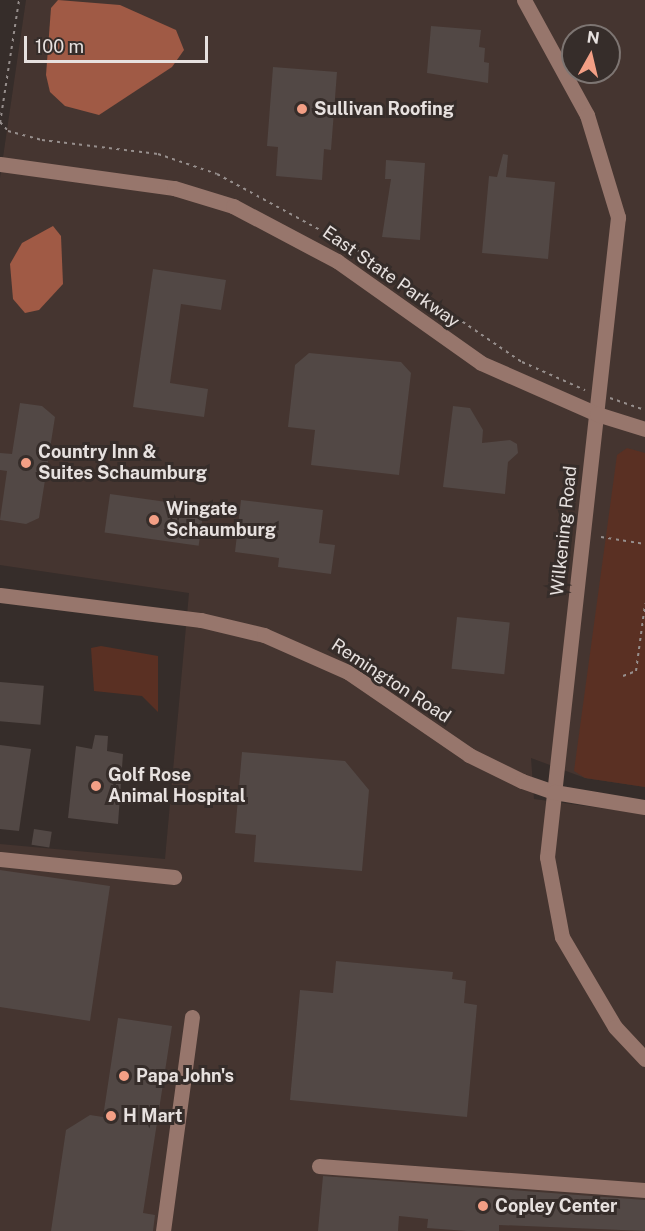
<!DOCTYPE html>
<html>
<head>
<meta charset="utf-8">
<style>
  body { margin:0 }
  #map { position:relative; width:645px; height:1231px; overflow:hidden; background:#362d2a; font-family:"Public Sans",sans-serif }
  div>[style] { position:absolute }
  .built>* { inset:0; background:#453530 }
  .green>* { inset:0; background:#5a3023 }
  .water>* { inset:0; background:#a05a45 }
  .building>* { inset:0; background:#524845; transform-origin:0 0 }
  .path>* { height:2px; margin-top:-1px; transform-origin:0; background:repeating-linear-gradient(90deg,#968e8c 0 3px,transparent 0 7.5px) }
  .minor>* { height:15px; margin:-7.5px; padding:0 7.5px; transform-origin:7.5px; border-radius:7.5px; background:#97766c }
  .dots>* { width:16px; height:16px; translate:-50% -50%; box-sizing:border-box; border:3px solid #362d2a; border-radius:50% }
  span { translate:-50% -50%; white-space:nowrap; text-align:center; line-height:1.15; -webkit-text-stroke:6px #362d2a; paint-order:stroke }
  .poi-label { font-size:18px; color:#e7e1df; font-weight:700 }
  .left { translate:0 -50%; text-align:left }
  .street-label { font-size:18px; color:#e7e1df }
  .north { position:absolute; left:561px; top:24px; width:60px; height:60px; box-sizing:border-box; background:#362d2a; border:2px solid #7d7572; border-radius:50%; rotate:8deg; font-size:16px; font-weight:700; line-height:24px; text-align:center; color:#e7e1df }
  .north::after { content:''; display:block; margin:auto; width:21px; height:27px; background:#f39f85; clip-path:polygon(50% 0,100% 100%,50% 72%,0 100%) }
  .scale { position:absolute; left:24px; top:36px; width:184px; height:27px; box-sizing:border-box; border:3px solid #e7e1df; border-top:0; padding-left:8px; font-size:18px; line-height:21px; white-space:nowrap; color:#e7e1df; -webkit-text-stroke:4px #362d2a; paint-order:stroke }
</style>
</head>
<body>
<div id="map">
  <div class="built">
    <div style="clip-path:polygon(evenodd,26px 0,645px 0,645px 787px,585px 778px,531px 758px,534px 799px,645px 814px,645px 1231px,0 1231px,0 844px,165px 859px,189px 593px,0 565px,0 178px,26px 0,573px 36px,609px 36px,609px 72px,573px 72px,573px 36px)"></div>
  </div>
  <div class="green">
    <div style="clip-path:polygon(627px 448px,645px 453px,645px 787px,585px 778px,574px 771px,617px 455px)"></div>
    <div style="clip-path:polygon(101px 646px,158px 656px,158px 712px,142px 696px,94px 691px,91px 648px)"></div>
  </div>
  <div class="water">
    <div style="clip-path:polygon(58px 0,120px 5px,176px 30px,184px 50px,172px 67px,99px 115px,65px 106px,50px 92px,46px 75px,51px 8px)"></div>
    <div style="clip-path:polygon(53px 226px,61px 236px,63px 284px,39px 310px,25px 313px,13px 299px,10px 264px,22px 243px)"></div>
  </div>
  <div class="building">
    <div style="clip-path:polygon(431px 26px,481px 30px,479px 47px,485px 48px,484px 62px,489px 63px,488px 83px,427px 73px)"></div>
    <div style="clip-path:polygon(273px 67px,337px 72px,331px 150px,324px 149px,322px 180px,276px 176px,278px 147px,267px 146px)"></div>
    <div style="clip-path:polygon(503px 154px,508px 155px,506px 177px,555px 182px,548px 259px,482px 253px,489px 176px,497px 177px)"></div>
    <div style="clip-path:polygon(386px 160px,425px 163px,420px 240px,382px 237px,391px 179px,385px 179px)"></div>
    <div style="clip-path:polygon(153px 269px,226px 280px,221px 310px,181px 304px,170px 383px,208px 389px,204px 417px,133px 407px)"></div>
    <div style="clip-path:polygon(309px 353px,401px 362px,411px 373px,399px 475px,311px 465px,315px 430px,288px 427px,295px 365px)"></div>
    <div style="clip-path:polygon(20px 403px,42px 406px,55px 417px,39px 518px,26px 524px,0 520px,7px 471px,0 470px,0 453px,12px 454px)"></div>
    <div style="clip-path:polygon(453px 406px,470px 408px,483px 430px,482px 443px,510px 440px,517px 444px,518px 453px,508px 462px,505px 494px,443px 487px)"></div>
    <div style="left:110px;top:494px;width:95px;height:39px;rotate:8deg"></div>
    <div style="clip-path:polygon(241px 500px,323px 510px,319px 543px,335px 545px,331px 574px,278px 567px,279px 558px,235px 552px)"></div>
    <div style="left:457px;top:617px;width:53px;height:52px;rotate:6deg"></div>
    <div style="left:0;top:682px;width:44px;height:39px;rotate:5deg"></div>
    <div style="clip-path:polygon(95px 735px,108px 736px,107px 751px,123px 754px,118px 824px,68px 818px,76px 746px,92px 749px)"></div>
    <div style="clip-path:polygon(0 745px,31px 749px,19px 831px,0 829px)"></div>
    <div style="clip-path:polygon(242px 752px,345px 761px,369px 790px,362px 871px,254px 862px,256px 835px,235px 833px)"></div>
    <div style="left:34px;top:829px;width:18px;height:16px;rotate:9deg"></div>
    <div style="clip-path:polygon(0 870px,110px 886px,90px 1021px,0 1007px)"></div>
    <div style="clip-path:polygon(336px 961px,453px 972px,452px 979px,466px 981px,464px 1003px,477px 1005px,467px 1117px,290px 1100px,300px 990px,333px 993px)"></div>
    <div style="clip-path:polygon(118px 1018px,172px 1026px,143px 1213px,155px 1215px,153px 1231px,51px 1231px,66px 1130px,90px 1115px,103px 1117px)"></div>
    <div style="clip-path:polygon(323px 1176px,645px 1200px,645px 1231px,499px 1225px,499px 1231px,467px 1231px,427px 1228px,428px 1219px,399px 1216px,398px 1231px,318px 1231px)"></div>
  </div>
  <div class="path">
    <div style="left:0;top:122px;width:12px;rotate:48deg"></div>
    <div style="left:8px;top:131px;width:35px;rotate:15deg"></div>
    <div style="left:42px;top:140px;width:117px;rotate:6.9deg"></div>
    <div style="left:158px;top:154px;width:62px;rotate:18.7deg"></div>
    <div style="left:217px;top:174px;width:159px;rotate:28.5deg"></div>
    <div style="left:357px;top:250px;width:199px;rotate:34.2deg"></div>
    <div style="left:522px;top:362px;width:69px;rotate:24deg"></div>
    <div style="left:0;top:123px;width:124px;rotate:-81.2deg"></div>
    <div style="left:610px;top:398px;width:37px;rotate:19deg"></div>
    <div style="left:601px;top:537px;width:45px;rotate:9deg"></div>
    <div style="left:623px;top:676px;width:14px;rotate:-21deg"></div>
    <div style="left:636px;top:671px;width:68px;rotate:-82.3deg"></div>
  </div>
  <div class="minor">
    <div style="left:524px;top:0;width:131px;rotate:61.3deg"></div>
    <div style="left:587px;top:115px;width:107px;rotate:73.1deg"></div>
    <div style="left:618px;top:217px;width:644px;rotate:96.33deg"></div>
    <div style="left:547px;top:857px;width:81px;rotate:79.4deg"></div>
    <div style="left:562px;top:937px;width:104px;rotate:59.5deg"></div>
    <div style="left:615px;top:1027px;width:44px;rotate:46.8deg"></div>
    <div style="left:0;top:164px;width:176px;rotate:7.9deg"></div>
    <div style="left:174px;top:188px;width:62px;rotate:17deg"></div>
    <div style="left:233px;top:206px;width:118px;rotate:27.9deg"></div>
    <div style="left:337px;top:261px;width:176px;rotate:35.3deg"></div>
    <div style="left:481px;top:363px;width:127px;rotate:23.7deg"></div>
    <div style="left:597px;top:414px;width:50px;rotate:17.4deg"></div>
    <div style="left:0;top:595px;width:203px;rotate:7.1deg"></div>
    <div style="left:201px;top:620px;width:65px;rotate:13.4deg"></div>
    <div style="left:264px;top:635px;width:92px;rotate:23.8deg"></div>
    <div style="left:348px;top:672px;width:147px;rotate:34.4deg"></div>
    <div style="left:469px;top:755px;width:59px;rotate:26.1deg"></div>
    <div style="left:522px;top:781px;width:34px;rotate:19deg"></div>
    <div style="left:554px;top:792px;width:92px;rotate:9.4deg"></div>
    <div style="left:0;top:859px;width:175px;rotate:5.9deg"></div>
    <div style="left:319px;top:1166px;width:327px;rotate:4.2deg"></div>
    <div style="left:163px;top:1231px;width:216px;rotate:-82.3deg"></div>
  </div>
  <div class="dots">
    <div style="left:302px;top:109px;background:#f39f85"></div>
    <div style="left:26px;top:463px;background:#f39f85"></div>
    <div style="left:154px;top:520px;background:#f39f85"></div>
    <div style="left:96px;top:786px;background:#f39f85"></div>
    <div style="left:124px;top:1076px;background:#f39f85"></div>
    <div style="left:111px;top:1116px;background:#f39f85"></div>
    <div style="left:483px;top:1206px;background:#f39f85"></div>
  </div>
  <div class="poi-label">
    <span class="left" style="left:314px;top:109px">Sullivan Roofing</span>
    <span class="left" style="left:38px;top:463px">Country Inn &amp;<br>Suites Schaumburg</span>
    <span class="left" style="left:166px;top:520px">Wingate<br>Schaumburg</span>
    <span class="left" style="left:108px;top:786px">Golf Rose<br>Animal Hospital</span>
    <span class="left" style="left:136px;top:1076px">Papa John's</span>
    <span class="left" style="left:123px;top:1116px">H Mart</span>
    <span class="left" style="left:495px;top:1206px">Copley Center</span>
  </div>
  <div class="street-label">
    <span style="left:391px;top:277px;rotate:35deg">East State Parkway</span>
    <span style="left:564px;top:531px;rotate:-84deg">Wilkening Road</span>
    <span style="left:391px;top:681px;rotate:33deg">Remington Road</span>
  </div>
  <div class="north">N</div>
  <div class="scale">100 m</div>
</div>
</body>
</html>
